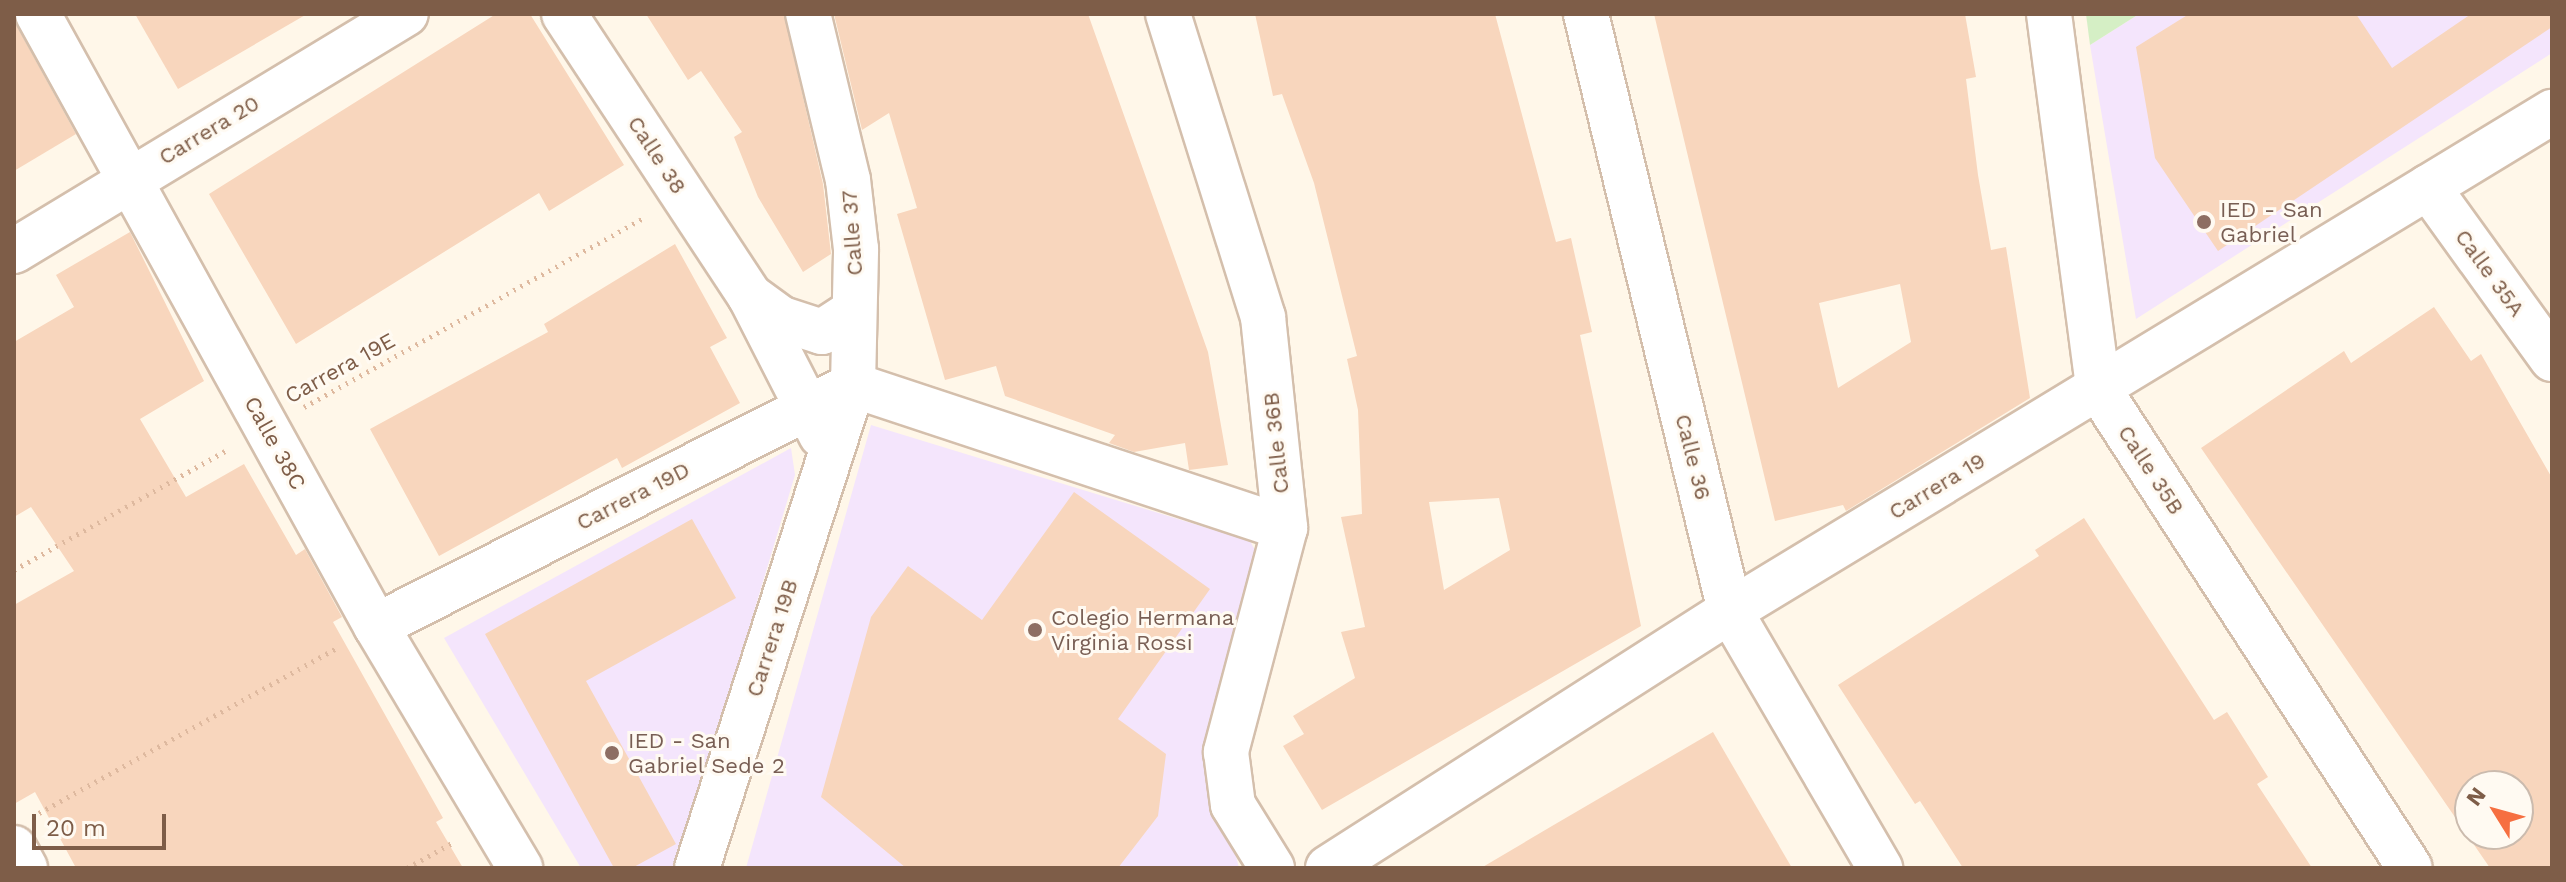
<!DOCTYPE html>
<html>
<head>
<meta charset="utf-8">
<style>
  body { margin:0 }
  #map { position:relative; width:2566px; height:882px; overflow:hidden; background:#fff7e9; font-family:"Work Sans",sans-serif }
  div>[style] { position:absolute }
  .education>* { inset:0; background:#f4e5fc }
  .green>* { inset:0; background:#d5efc5 }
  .building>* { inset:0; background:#f8d6bd }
  .path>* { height:5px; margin-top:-2.5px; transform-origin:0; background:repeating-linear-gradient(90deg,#deb99f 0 2px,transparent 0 8px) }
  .roads { filter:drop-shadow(2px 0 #d4bfac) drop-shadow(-2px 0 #d4bfac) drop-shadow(0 2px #d4bfac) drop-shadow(0 -2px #d4bfac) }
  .minor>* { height:44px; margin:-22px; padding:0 22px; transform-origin:22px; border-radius:22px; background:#fff }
  .dots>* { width:22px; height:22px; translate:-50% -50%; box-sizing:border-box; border:4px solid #fffaf2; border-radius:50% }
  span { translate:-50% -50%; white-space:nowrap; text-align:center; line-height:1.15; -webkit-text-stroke:6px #fffaf2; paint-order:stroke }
  .street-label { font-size:22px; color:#7e5d48 }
  .education-label { font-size:22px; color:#785e54 }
  .left { translate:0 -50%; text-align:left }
  .frame { position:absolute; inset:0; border:16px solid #7e5d48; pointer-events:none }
  .north { position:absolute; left:2454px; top:770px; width:80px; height:80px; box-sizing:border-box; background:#fffaf2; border:2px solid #cbbbae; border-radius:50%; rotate:307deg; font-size:22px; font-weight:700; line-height:32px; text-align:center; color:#7e5d48 }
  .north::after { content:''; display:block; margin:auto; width:28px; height:36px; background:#f66f41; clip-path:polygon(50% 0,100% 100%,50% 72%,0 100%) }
  .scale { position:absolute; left:32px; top:814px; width:134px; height:36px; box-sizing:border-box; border:4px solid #7e5d48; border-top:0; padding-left:10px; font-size:24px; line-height:28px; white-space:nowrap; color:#7e5d48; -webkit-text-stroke:6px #fffaf2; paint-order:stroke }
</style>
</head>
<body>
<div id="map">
  <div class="education">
    <div style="clip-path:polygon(2139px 14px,2552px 14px,2552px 53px,2136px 319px,2090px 45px)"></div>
    <div style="clip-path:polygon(871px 425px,1250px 541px,1265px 568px,1228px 824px,1239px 868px,746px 868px)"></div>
    <div style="clip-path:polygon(791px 448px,795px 475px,677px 868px,581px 868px,444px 638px)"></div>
  </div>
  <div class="green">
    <div style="clip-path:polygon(2086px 14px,2139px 14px,2090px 45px)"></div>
  </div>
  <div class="building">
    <div style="clip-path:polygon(135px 14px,307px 14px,178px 89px)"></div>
    <div style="clip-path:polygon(496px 14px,530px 14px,624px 165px,549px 211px,539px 193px,296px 344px,209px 194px)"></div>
    <div style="clip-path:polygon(646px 14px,784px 14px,823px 184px,831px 254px,803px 272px,758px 197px,734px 137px,742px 132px,701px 71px,688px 80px)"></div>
    <div style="clip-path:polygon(834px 14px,1088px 14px,1208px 352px,1228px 465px,1189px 470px,1185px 443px,1134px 452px,1109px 443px,1115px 435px,1005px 396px,996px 366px,945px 380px,897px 214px,917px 208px,889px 113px,862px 130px)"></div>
    <div style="clip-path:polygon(evenodd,1255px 14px,1495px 14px,1556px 242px,1571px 238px,1592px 332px,1580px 335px,1641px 626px,1322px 810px,1283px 746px,1304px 734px,1293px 716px,1355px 678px,1341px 632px,1365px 627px,1341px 517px,1362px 514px,1358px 410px,1347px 359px,1357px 356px,1314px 183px,1282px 94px,1273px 96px,1255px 14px,1499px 498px,1510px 550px,1444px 590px,1429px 502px,1499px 498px)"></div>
    <div style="clip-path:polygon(evenodd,1654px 14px,1965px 14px,1976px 77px,1966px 79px,1978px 175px,1991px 250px,2006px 247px,2030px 398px,1846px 511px,1843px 505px,1775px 521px,1654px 14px,1900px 284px,1911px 342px,1838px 388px,1819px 303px,1900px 284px)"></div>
    <div style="clip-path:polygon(2189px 14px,2356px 14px,2392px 68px,2471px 14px,2552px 14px,2552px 27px,2218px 251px,2155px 158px,2136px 47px)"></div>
    <div style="clip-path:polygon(14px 21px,76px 134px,14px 171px)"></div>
    <div style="clip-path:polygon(130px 232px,204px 381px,140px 419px,186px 497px,244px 464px,296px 555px,305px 549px,342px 617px,333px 622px,443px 818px,436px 822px,463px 868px,76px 868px,35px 792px,14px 804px,14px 605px,74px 571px,31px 507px,14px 517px,14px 342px,74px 307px,56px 275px)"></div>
    <div style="clip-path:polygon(675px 244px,727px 338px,710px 347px,740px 403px,622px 468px,617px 458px,439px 556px,370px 429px,548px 332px,544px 324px)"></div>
    <div style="clip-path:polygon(evenodd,2434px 307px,2471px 361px,2481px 354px,2552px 478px,2552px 868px,2490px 868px,2201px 448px,2344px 351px,2351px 363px,2434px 307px,2470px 786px,2518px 786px,2518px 834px,2470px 834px,2470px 786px)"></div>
    <div style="clip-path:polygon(1074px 492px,1210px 589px,1118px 719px,1166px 754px,1158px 816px,1118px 868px,906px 868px,821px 797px,871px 617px,908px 566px,982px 620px)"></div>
    <div style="clip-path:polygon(2084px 518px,2214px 720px,2227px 712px,2268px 777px,2257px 784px,2312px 868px,1963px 868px,1920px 801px,1915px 804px,1838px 685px,2039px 556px,2035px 550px)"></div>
    <div style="clip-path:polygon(692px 519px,736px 598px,586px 681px,676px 844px,632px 868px,614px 868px,485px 634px)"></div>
    <div style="clip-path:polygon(1713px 732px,1792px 868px,1481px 868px,1552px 826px)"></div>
  </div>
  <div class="path">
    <div style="left:304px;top:407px;width:390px;rotate:-29.1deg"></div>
    <div style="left:14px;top:570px;width:247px;rotate:-29.4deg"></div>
    <div style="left:39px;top:813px;width:342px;rotate:-29deg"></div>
    <div style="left:407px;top:868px;width:51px;rotate:-29.1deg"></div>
  </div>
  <div class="roads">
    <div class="minor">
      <div style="left:38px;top:14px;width:699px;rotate:61.09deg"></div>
      <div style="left:376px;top:626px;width:282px;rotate:59.2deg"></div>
      <div style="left:564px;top:14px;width:338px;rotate:56.6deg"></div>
      <div style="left:750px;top:296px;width:156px;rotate:62.9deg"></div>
      <div style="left:1168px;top:14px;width:318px;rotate:72.6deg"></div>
      <div style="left:1263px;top:317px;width:212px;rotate:84deg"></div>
      <div style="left:1285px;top:528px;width:232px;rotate:104.8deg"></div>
      <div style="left:1226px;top:752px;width:53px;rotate:82.5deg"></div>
      <div style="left:1233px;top:805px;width:74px;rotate:58.2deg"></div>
      <div style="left:1586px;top:14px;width:614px;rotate:76.44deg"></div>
      <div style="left:1730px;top:611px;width:298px;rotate:59.7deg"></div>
      <div style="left:2049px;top:14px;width:377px;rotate:82.5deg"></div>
      <div style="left:2098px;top:388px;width:572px;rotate:56.98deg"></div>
      <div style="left:2428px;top:187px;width:212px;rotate:54.2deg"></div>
      <div style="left:14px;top:251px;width:458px;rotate:-31.2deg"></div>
      <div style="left:750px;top:296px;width:39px;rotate:36deg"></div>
      <div style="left:782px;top:319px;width:42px;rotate:18deg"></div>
      <div style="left:822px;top:332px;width:38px;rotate:-33deg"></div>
      <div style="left:376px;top:626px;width:534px;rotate:-26.8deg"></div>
      <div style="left:853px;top:385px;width:455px;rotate:18.3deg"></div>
      <div style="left:14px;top:848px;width:23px;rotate:61deg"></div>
      <div style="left:697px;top:868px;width:508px;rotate:-72.1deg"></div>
      <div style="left:853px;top:385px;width:136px;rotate:-88.7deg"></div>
      <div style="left:856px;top:249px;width:69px;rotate:-96.6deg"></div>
      <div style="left:848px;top:180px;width:171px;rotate:-103.5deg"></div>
      <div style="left:1328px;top:868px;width:477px;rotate:-32.6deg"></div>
      <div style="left:1730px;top:611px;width:962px;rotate:-31.26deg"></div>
    </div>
  </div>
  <div class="dots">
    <div style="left:2204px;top:222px;background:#8d6e63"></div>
    <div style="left:1035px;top:630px;background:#8d6e63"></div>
    <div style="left:612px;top:753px;background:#8d6e63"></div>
  </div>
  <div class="street-label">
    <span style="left:209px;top:130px;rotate:-31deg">Carrera 20</span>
    <span style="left:657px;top:155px;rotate:57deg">Calle 38</span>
    <span style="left:852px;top:233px;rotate:-94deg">Calle 37</span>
    <span style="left:2490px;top:273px;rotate:54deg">Calle 35A</span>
    <span style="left:340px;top:368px;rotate:-29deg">Carrera 19E</span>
    <span style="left:275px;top:443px;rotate:61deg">Calle 38C</span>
    <span style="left:1276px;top:443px;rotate:-96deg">Calle 36B</span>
    <span style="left:1693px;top:457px;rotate:76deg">Calle 36</span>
    <span style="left:2151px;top:470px;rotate:57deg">Calle 35B</span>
    <span style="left:1937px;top:486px;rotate:-31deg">Carrera 19</span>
    <span style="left:633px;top:496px;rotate:-27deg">Carrera 19D</span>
    <span style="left:772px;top:638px;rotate:-72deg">Carrera 19B</span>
  </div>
  <div class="education-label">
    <span class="left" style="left:2220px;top:222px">IED - San<br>Gabriel</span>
    <span class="left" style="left:1051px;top:630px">Colegio Hermana<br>Virginia Rossi</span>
    <span class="left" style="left:628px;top:753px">IED - San<br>Gabriel Sede 2</span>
  </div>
  <div class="frame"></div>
  <div class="north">N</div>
  <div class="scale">20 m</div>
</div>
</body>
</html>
